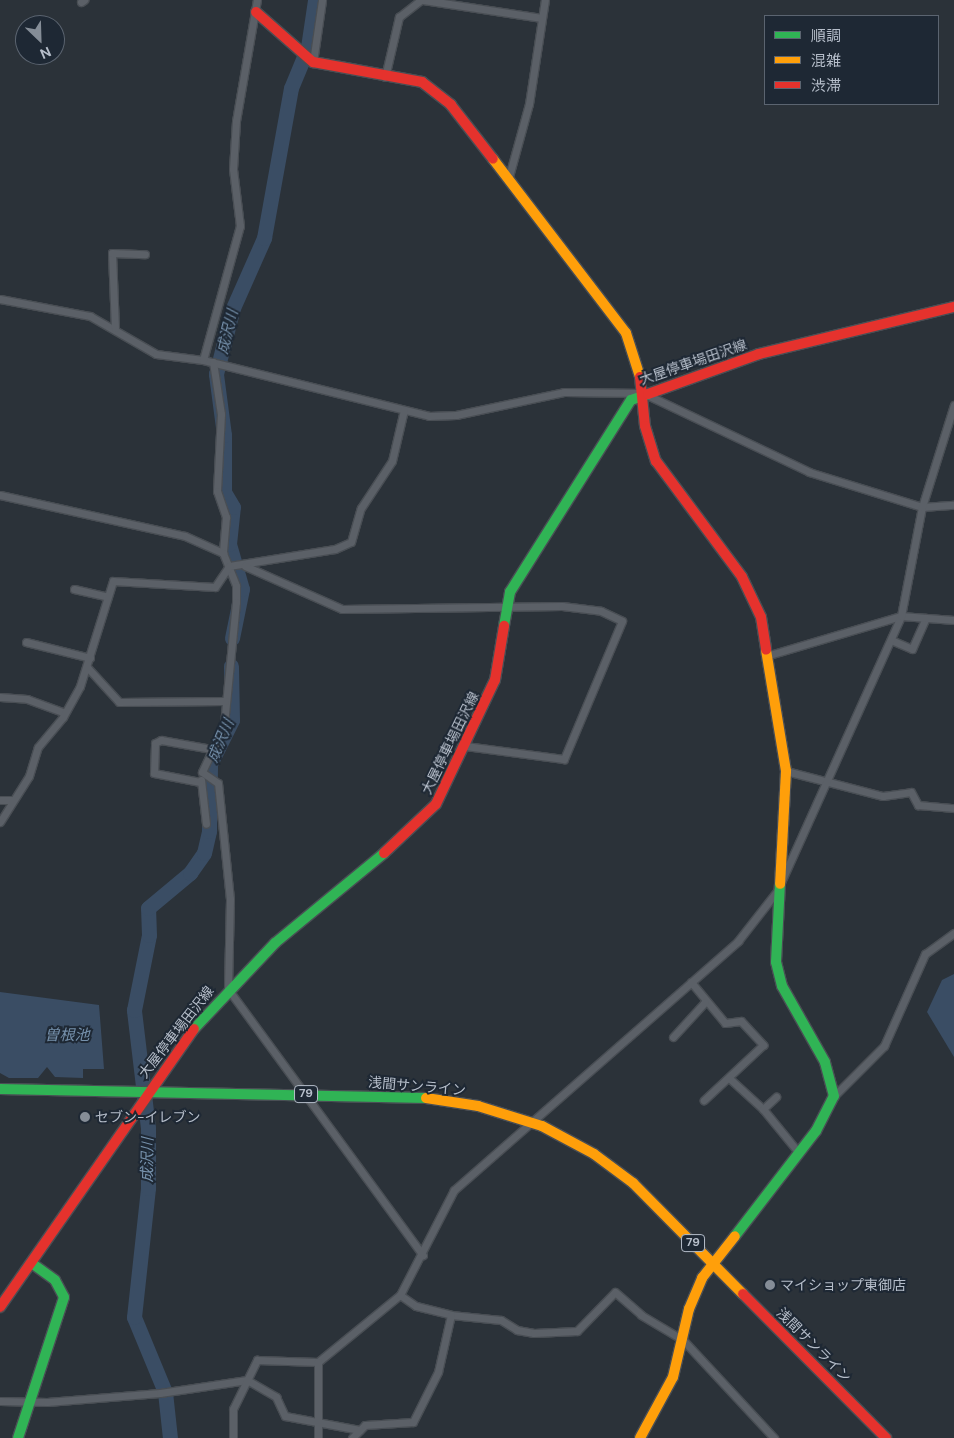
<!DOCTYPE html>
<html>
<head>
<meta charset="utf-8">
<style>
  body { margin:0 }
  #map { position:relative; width:954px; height:1438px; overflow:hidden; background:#2b3239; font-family:"DM Sans","Noto Sans JP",sans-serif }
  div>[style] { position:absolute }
  .water>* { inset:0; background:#3a4d64 }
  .river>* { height:15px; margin:-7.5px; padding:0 7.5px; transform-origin:7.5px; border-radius:7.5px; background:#3a4d64 }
  .roads { filter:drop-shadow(1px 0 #494e54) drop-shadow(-1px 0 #494e54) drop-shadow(0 1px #494e54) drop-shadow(0 -1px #494e54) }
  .street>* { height:7px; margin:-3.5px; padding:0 3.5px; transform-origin:3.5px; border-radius:3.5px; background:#5b6067 }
  .fast>* { height:10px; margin:-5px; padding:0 5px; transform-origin:5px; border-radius:5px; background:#30b455 }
  .slow>* { height:10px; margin:-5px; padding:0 5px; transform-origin:5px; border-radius:5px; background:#ff9f0a }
  .jam>* { height:10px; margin:-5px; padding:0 5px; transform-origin:5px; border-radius:5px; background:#e5322d }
  .dots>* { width:14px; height:14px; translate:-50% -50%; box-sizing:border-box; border:2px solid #1e2834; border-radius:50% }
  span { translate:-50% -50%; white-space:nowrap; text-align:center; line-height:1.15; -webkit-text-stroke:4px #1e2834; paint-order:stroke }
  .shield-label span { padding:1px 4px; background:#1e2834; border:1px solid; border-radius:4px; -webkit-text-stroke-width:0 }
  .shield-label { font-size:12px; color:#b6beca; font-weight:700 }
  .street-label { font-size:14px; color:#b6beca }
  .poi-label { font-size:14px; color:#b6beca }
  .left { translate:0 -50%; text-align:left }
  .water-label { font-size:15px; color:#7691ac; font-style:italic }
  .legend { position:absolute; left:764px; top:15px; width:175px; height:90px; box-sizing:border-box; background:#1e2834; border:1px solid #5b6470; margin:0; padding:6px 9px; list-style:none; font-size:15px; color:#b6beca }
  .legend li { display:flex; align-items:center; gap:10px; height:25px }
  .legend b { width:25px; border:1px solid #5b6470 }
  .north { position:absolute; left:15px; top:15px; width:50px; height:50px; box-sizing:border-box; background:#1e2834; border:1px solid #5b6470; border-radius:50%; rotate:156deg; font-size:14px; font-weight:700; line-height:20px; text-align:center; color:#b6beca }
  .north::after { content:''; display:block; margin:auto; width:18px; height:22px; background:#858d97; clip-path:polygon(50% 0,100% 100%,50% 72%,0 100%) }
</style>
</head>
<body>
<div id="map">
  <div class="water">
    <div style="clip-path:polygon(954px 974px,954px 1057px,927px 1012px,942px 980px)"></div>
    <div style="clip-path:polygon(0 992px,99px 1005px,104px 1069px,83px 1069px,83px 1078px,55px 1077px,47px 1067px,38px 1078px,9px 1078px,0 1073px)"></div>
  </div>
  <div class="river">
    <div style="left:232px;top:638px;width:50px;rotate:-78.5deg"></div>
    <div style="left:242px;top:589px;width:47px;rotate:-106.1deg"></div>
    <div style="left:229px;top:544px;width:37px;rotate:-84deg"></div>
    <div style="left:233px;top:507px;width:17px;rotate:-121deg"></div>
    <div style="left:224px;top:492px;width:57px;rotate:-90deg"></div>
    <div style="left:224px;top:435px;width:62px;rotate:-97.5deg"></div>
    <div style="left:216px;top:374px;width:68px;rotate:-75.6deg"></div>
    <div style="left:233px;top:308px;width:77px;rotate:-66.1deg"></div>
    <div style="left:264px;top:238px;width:152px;rotate:-79.8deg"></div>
    <div style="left:291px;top:88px;width:44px;rotate:-67.5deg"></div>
    <div style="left:308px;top:47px;width:48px;rotate:-81.5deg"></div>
    <div style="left:170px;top:1438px;width:46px;rotate:-96.2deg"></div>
    <div style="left:165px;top:1392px;width:81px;rotate:-112.5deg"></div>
    <div style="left:134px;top:1317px;width:130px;rotate:-83.8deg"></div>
    <div style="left:148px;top:1188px;width:60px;rotate:-90deg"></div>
    <div style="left:148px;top:1128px;width:119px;rotate:-96.8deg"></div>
    <div style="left:134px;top:1010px;width:76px;rotate:-78.7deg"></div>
    <div style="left:149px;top:935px;width:27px;rotate:-92deg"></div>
    <div style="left:148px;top:908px;width:55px;rotate:-39.8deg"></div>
    <div style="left:190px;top:873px;width:24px;rotate:-55deg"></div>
    <div style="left:204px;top:853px;width:23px;rotate:-77deg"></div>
    <div style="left:209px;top:831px;width:67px;rotate:-89.1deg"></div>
    <div style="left:210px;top:764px;width:49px;rotate:-63.4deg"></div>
    <div style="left:232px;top:720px;width:54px;rotate:-91.1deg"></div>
  </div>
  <div class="roads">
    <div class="street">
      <div style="left:423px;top:0;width:120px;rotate:8.6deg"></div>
      <div style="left:81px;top:2px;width:4px;rotate:-34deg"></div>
      <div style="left:313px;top:62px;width:63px;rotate:-81.7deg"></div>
      <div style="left:385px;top:77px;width:62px;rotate:-76.9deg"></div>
      <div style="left:399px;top:17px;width:28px;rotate:-38deg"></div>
      <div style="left:508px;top:180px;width:79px;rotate:-74.6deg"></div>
      <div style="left:529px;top:104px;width:105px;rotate:-81.3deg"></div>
      <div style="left:0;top:299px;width:92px;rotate:10.7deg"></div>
      <div style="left:90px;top:316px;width:76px;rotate:29.9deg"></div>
      <div style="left:156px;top:354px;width:47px;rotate:7.3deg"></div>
      <div style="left:203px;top:360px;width:233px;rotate:13.9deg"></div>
      <div style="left:429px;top:416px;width:27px;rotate:-2deg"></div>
      <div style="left:456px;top:415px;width:110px;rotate:-12deg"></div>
      <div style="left:564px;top:392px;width:79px;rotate:0.7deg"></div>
      <div style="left:643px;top:393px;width:184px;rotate:25.4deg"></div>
      <div style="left:809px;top:472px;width:118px;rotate:17.2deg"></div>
      <div style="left:922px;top:507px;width:32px;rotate:-4deg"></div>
      <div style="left:115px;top:328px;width:75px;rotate:-92.3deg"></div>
      <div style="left:112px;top:253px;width:33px;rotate:2deg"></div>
      <div style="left:203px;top:360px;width:139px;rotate:-74.6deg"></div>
      <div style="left:240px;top:226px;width:57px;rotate:-97deg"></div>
      <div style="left:233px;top:169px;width:48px;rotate:-86.4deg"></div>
      <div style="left:236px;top:121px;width:123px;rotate:-80.2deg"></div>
      <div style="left:213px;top:362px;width:53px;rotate:81.3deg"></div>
      <div style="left:221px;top:414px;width:77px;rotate:93deg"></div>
      <div style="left:217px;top:491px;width:28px;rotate:71deg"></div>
      <div style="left:226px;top:517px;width:36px;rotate:95deg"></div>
      <div style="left:223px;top:553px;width:35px;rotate:68deg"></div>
      <div style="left:236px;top:586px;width:16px;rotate:90deg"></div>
      <div style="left:236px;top:602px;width:124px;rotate:95.6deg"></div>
      <div style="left:224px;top:725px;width:52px;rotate:115.1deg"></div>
      <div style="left:202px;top:772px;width:19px;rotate:35deg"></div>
      <div style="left:218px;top:783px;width:117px;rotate:84.1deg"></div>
      <div style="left:230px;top:899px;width:90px;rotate:91.3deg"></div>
      <div style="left:228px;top:989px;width:330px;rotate:53.8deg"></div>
      <div style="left:0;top:495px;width:189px;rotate:12.5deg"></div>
      <div style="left:185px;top:536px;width:42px;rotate:24.1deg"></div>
      <div style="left:229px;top:566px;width:107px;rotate:-9.1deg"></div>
      <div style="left:335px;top:549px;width:17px;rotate:-24deg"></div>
      <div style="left:351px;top:542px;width:35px;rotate:-74deg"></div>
      <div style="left:361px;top:508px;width:56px;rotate:-56.6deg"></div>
      <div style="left:392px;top:461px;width:52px;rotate:-76.8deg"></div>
      <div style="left:245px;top:566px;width:106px;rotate:23.9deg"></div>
      <div style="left:342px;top:609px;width:220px;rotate:-0.8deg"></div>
      <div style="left:562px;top:606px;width:39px;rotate:7deg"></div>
      <div style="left:601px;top:611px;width:23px;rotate:25deg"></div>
      <div style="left:622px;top:621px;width:150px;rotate:112.8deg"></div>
      <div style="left:564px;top:759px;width:100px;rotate:-172.5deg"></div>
      <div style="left:74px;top:589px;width:32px;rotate:13deg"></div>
      <div style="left:891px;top:640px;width:23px;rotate:23deg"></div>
      <div style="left:912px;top:649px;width:34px;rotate:-66deg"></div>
      <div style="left:26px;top:642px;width:66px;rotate:14deg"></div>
      <div style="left:766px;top:656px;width:141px;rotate:-16.5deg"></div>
      <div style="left:901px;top:616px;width:53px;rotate:4.3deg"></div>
      <div style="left:87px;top:667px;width:47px;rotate:47.6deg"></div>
      <div style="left:119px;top:702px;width:106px;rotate:-0.5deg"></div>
      <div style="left:0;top:697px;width:27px;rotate:4deg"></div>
      <div style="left:27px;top:699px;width:40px;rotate:20.2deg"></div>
      <div style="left:786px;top:771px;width:100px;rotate:14.5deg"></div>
      <div style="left:883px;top:796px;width:28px;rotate:-8deg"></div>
      <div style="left:911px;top:792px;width:15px;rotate:62deg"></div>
      <div style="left:918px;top:805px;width:36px;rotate:5deg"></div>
      <div style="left:201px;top:780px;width:44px;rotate:83.5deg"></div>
      <div style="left:200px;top:782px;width:47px;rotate:-168.9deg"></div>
      <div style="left:154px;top:773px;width:30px;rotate:-88deg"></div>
      <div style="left:155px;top:743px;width:7px;rotate:-27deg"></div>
      <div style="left:161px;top:740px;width:51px;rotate:10.2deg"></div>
      <div style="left:0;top:800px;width:12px"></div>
      <div style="left:0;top:822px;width:54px;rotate:-57.8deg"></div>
      <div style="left:29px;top:776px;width:30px;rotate:-73deg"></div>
      <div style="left:38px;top:747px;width:39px;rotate:-50deg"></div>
      <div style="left:63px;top:717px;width:35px;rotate:-61deg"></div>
      <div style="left:80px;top:686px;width:110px;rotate:-72.6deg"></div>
      <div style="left:113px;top:581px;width:102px;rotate:3.4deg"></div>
      <div style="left:215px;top:587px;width:25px;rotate:-56deg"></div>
      <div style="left:691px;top:982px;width:53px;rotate:50.3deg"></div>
      <div style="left:725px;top:1023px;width:16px;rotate:-7deg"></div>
      <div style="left:741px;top:1021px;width:33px;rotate:47deg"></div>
      <div style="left:763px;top:1045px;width:81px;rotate:137deg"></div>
      <div style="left:673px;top:1037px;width:47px;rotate:-47.6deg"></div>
      <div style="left:729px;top:1078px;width:46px;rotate:42.4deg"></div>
      <div style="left:763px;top:1109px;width:57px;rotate:50.7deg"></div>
      <div style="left:834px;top:1096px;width:71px;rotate:-45deg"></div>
      <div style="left:884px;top:1046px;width:101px;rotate:-66deg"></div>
      <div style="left:925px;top:954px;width:36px;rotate:-36deg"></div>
      <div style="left:763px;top:1109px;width:18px;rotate:-43deg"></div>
      <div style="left:400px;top:1295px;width:19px;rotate:35deg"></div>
      <div style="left:416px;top:1306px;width:36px;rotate:14deg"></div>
      <div style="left:451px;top:1315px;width:50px;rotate:5.7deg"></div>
      <div style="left:501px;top:1320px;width:19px;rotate:32deg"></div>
      <div style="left:517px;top:1330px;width:17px;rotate:10deg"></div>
      <div style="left:534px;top:1333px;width:43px;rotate:-2.7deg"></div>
      <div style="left:577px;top:1331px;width:54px;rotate:-45.7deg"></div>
      <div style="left:615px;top:1292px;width:35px;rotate:41deg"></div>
      <div style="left:641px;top:1315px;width:49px;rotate:30.8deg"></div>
      <div style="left:683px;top:1340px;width:134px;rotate:47.1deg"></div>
      <div style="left:0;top:1401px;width:47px;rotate:1.2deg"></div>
      <div style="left:47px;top:1402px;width:113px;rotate:-4.6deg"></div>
      <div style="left:160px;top:1393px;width:88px;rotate:-8.5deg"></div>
      <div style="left:247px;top:1380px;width:34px;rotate:30deg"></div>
      <div style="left:276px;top:1397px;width:21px;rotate:65deg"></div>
      <div style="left:285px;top:1416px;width:76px;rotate:10.6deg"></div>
      <div style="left:233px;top:1438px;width:29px;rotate:-90deg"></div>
      <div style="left:233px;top:1409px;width:55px;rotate:-63.9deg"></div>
      <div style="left:257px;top:1360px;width:61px;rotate:1.9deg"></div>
      <div style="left:318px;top:1362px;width:106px;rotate:-39.3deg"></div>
      <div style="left:400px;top:1295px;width:118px;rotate:-62.8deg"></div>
      <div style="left:454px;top:1190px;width:378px;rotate:-41.2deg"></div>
      <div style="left:738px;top:941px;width:63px;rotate:-52deg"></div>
      <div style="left:777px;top:891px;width:302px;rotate:-65.7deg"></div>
      <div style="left:901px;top:616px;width:111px;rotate:-79.1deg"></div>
      <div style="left:922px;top:507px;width:107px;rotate:-72.6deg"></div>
      <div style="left:318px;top:1438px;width:76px;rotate:-90deg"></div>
      <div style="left:352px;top:1438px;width:18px;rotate:-45deg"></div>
      <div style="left:365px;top:1425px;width:48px;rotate:-3.6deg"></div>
      <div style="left:413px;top:1422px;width:56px;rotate:-63.4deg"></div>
      <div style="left:438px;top:1372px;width:58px;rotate:-77.2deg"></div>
    </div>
    <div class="fast">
      <div style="left:504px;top:626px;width:35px;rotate:-80deg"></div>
      <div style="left:510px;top:592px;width:227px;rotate:-57.8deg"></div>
      <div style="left:631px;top:400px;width:18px;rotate:-19deg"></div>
      <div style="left:194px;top:1029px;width:118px;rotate:-46.7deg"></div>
      <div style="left:275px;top:943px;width:141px;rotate:-39.5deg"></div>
      <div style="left:0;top:1089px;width:426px;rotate:1.2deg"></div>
      <div style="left:735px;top:1236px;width:133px;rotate:-52.4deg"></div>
      <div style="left:816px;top:1131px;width:39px;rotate:-63deg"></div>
      <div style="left:834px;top:1096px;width:35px;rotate:-105deg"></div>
      <div style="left:825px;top:1062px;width:87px;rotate:-119.5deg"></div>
      <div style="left:782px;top:986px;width:25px;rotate:-104deg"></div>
      <div style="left:776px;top:962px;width:78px;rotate:-87.1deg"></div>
      <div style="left:18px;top:1438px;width:148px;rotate:-71.9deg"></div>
      <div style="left:64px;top:1297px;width:19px;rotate:-118deg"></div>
      <div style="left:55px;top:1280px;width:29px;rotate:-144deg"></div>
    </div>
    <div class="slow">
      <div style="left:493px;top:159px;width:219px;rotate:52.6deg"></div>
      <div style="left:626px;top:333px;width:46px;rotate:72.3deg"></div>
      <div style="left:766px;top:650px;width:123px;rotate:80.6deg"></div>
      <div style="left:786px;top:771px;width:113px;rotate:93deg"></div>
      <div style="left:426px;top:1098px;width:53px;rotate:8.7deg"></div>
      <div style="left:478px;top:1106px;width:67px;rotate:17.4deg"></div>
      <div style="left:542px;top:1126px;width:59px;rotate:28.3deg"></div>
      <div style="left:594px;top:1154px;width:49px;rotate:36.6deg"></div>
      <div style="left:633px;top:1183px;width:156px;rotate:45.3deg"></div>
      <div style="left:640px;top:1438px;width:69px;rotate:-61.6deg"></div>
      <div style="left:673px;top:1377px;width:70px;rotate:-76.8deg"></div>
      <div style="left:689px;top:1309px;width:34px;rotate:-67deg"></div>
      <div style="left:702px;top:1278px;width:53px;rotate:-51.8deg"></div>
    </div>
    <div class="jam">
      <div style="left:256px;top:12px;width:76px;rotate:41.3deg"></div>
      <div style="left:313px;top:62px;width:111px;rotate:10.4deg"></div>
      <div style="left:422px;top:82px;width:37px;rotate:38deg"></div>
      <div style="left:451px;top:105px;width:68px;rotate:52.1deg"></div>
      <div style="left:640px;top:377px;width:49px;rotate:84.2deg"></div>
      <div style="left:645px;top:426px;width:37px;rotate:73deg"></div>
      <div style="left:656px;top:461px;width:144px;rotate:53.4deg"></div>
      <div style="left:742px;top:577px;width:44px;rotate:64.6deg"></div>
      <div style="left:761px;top:617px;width:33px;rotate:81deg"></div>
      <div style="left:648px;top:394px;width:118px;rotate:-19.8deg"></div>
      <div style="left:759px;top:354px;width:201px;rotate:-13.6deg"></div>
      <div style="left:384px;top:853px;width:71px;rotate:-43.3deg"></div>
      <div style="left:436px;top:804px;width:137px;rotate:-64.6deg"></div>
      <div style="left:495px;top:680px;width:55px;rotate:-80.5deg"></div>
      <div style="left:743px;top:1294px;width:203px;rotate:45.2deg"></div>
      <div style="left:0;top:1307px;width:339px;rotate:-55.1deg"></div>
    </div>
  </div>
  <div class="dots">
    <div style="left:85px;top:1117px;background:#858d97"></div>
    <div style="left:770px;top:1285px;background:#858d97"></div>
  </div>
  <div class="shield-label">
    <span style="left:306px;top:1094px">79</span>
    <span style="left:693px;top:1243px">79</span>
  </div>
  <div class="street-label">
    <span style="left:693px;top:362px;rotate:-19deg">大屋停車場田沢線</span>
    <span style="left:450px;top:743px;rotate:-64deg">大屋停車場田沢線</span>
    <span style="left:176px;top:1032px;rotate:-52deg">大屋停車場田沢線</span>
    <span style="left:417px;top:1086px;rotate:5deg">浅間サンライン</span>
    <span style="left:814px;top:1345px;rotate:45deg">浅間サンライン</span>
  </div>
  <div class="poi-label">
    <span class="left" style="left:95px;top:1117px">セブン-イレブン</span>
    <span class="left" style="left:780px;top:1285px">マイショップ東御店</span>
  </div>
  <div class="water-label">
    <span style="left:228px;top:332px;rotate:-76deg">成沢川</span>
    <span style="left:221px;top:741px;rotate:-67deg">成沢川</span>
    <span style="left:67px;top:1036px">曽根池</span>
    <span style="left:148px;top:1160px;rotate:-89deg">成沢川</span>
  </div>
  <ul class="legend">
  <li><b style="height:6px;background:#30b455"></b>順調</li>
  <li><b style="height:6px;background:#ff9f0a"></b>混雑</li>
  <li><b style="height:6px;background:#e5322d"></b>渋滞</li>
  </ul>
  <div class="north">N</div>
</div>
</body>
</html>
